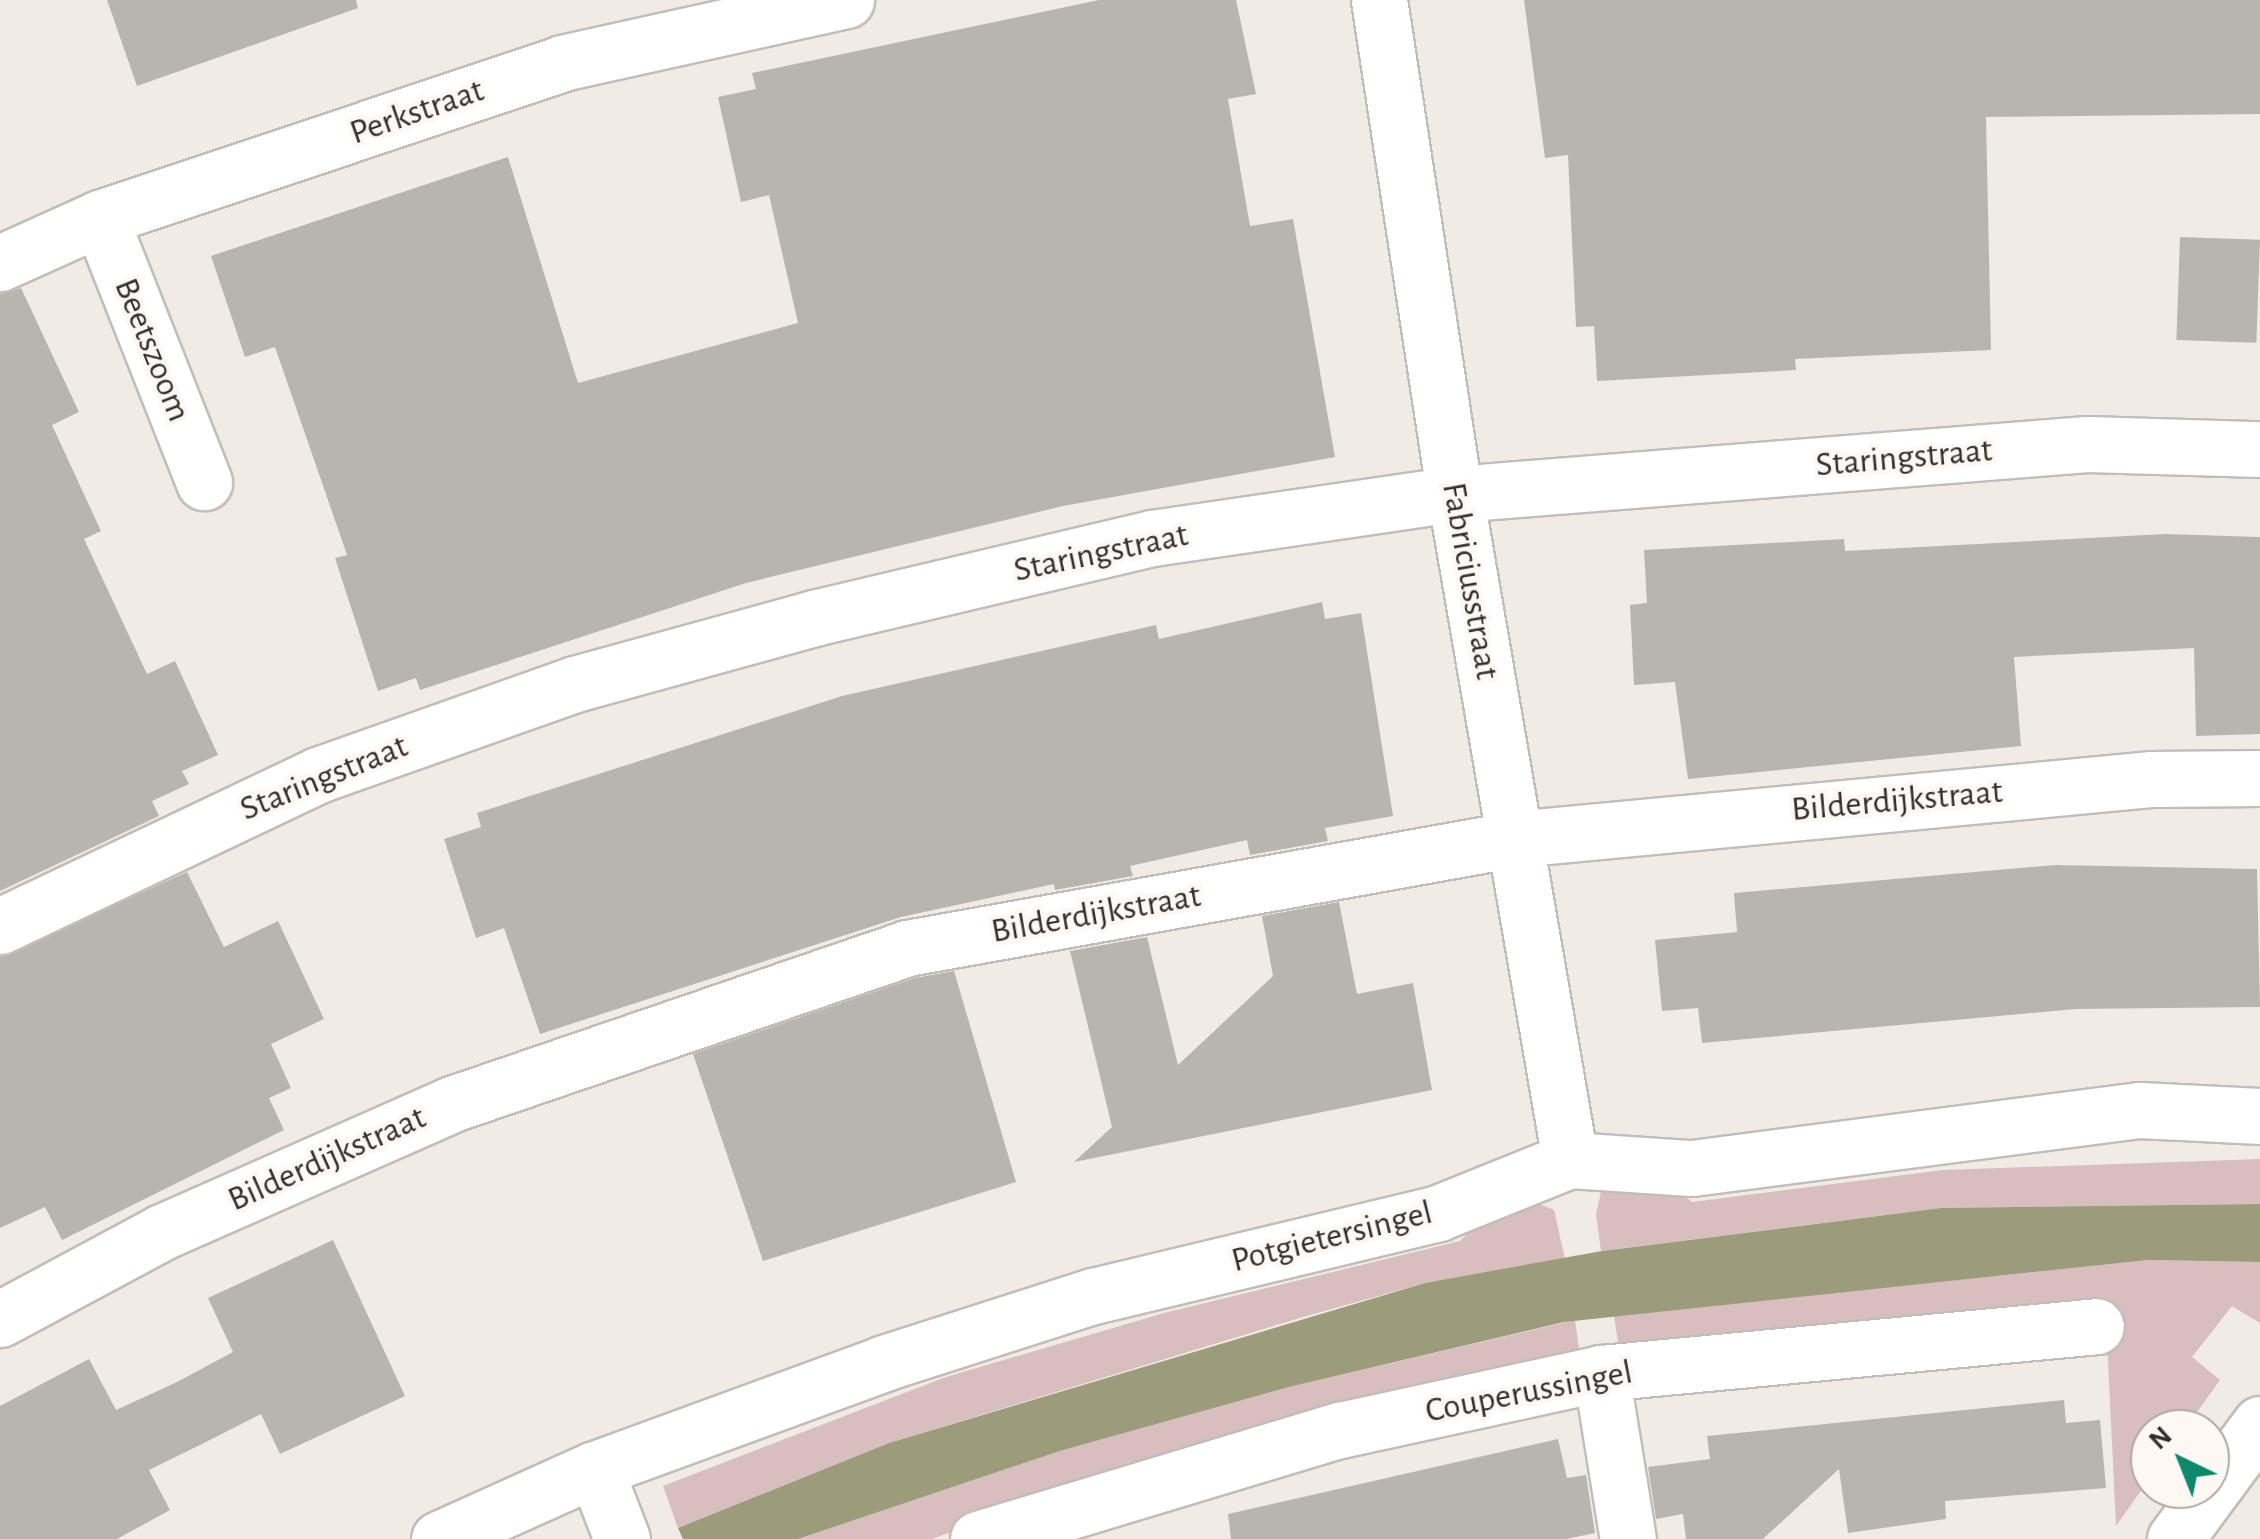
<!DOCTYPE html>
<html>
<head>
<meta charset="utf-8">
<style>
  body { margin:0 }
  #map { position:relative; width:2260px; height:1539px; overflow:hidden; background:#f1ebe6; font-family:"Alegreya Sans",sans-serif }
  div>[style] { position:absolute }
  .green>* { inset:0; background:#d8bebe }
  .water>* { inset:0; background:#9c9b7c }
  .building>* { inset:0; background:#b8b5b0; transform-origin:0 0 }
  .roads { filter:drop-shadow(2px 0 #c3bdb9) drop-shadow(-2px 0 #c3bdb9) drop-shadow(0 2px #c3bdb9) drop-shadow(0 -2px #c3bdb9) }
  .minor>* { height:55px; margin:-27.5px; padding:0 27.5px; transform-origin:27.5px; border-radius:27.5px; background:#fff }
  span { translate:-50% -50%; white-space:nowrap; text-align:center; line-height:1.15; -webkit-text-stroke:9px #fef8f4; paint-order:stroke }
  .street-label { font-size:35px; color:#312f2d }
  .north { position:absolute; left:2130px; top:1409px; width:100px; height:100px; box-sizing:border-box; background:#fef8f4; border:2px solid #aca8a4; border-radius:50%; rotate:317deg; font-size:28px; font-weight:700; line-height:40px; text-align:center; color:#312f2d }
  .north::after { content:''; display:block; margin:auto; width:35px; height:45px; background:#0e896c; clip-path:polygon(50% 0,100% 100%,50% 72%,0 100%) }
</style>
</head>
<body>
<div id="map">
  <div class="green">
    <div style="clip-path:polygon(2260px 1159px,2260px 1204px,1941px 1208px,1601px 1251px,1596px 1214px,1602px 1187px,1678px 1191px,1692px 1202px,1943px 1170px)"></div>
    <div style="clip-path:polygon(1530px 1200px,1554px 1210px,1565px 1259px,1425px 1283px,1303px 1317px,889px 1443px,678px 1528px,663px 1486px,946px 1377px,1164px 1313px,1460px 1241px,1474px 1227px)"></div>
    <div style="clip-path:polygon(2148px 1260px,2260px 1262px,2260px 1323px,2232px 1306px,2192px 1357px,2220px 1380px,2185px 1429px,2150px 1429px,2150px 1478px,2116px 1526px,2105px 1299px,1620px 1355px,1614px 1316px)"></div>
    <div style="clip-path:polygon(1575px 1320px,1580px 1356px,1017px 1508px,932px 1539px,798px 1539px,1060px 1451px,1289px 1387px)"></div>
  </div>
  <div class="water">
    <div style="clip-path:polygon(2260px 1204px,2260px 1262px,2148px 1260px,1564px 1322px,1289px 1387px,1060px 1451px,798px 1539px,683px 1539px,678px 1528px,889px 1443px,1425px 1283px,1602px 1251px,1941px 1208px)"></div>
  </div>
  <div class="building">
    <div style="clip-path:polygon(107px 0,356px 0,358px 8px,137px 86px)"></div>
    <div style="clip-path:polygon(1099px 0,1236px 0,1256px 94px,1228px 99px,1250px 226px,1293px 219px,1335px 457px,1063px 506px,746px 583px,420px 690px,416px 678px,378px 691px,335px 558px,347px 555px,275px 347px,245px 357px,211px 256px,508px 157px,578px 383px,798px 323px,769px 195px,741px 202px,718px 97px,756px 89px,752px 73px)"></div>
    <div style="clip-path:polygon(1524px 0,2260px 0,2260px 114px,1986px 117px,1991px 350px,1795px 359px,1796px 370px,1597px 381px,1594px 326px,1576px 327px,1568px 155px,1545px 158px)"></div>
    <div style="left:2180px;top:237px;width:80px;height:103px;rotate:2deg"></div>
    <div style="clip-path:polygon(21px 288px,79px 412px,52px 425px,101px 531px,84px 539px,147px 674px,175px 661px,218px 755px,182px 771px,189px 784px,152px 801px,159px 816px,0 891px,0 294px)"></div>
    <div style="clip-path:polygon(2165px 534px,2260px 537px,2260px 734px,2196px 736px,2194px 648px,2014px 657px,2021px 746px,1688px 779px,1675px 682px,1634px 685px,1630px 605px,1647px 603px,1644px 550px,1844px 539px,1845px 551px)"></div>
    <div style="clip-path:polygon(1322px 602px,1325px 619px,1361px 613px,1393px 816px,1325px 828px,1328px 841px,1250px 855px,1247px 840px,1130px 866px,1133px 876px,1055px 890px,1054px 884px,901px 917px,540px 1034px,504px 928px,476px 938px,444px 839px,481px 827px,477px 813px,842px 696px,1156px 625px,1159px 639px)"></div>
    <div style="clip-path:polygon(2055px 865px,2257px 869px,2260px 1007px,2076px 1009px,1702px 1043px,1698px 1008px,1662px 1011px,1655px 940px,1737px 932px,1734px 893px)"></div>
    <div style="clip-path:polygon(187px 872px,224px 947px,278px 921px,324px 1019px,271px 1044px,291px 1088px,269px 1098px,284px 1130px,62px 1240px,45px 1207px,0 1228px,0 957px)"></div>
    <div style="clip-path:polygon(1339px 902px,1357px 994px,1413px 983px,1432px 1090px,1074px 1162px,1112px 1127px,1070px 951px,1147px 937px,1178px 1065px,1273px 976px,1262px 916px)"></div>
    <div style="clip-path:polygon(954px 971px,1016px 1182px,763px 1261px,693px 1054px,915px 978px)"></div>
    <div style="clip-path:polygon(333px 1240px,405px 1396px,280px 1454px,261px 1414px,206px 1442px,149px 1470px,170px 1510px,117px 1539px,0 1539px,0 1406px,89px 1359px,116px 1410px,175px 1383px,233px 1352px,208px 1298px)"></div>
    <div style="clip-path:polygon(2064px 1400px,2066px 1423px,2100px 1420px,2106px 1488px,1945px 1501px,1946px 1519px,1848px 1533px,1839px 1469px,1763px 1539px,1686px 1539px,1683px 1514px,1656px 1519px,1648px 1467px,1710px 1459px,1707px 1436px)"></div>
    <div style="clip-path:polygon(1558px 1439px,1567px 1478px,1586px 1475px,1595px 1533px,1566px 1539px,1231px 1539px,1228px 1514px)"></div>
  </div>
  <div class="roads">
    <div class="minor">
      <div style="left:1379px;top:0;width:500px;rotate:81.3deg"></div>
      <div style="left:1455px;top:494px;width:676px;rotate:80.2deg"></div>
      <div style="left:100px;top:218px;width:284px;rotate:68.5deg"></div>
      <div style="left:0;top:263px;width:110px;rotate:-24.2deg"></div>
      <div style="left:100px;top:218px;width:487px;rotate:-18.5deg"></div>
      <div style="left:562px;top:63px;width:291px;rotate:-12.5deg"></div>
      <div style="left:0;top:926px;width:352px;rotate:-25.4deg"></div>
      <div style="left:318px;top:775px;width:273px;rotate:-19.5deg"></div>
      <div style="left:575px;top:684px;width:248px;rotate:-15.4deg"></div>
      <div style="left:814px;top:618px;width:347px;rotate:-13.3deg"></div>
      <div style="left:1152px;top:538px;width:306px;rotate:-8.3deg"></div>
      <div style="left:1455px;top:494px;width:634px;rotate:-4.52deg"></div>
      <div style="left:2087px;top:444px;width:173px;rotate:1.7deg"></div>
      <div style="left:0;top:1319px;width:184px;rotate:-28.2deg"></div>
      <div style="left:162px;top:1232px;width:317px;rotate:-23.8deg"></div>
      <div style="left:452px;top:1104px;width:481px;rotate:-18.9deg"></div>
      <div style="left:907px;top:948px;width:618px;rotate:-10.16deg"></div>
      <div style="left:1515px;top:839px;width:640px;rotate:-5.38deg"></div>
      <div style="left:2152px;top:779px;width:108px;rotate:-0.5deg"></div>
      <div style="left:1601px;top:1373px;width:168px;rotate:80.8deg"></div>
      <div style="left:595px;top:1469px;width:75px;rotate:68.9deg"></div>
      <div style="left:439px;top:1539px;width:171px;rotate:-24.2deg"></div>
      <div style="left:595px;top:1469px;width:308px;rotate:-20.1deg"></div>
      <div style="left:884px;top:1363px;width:219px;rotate:-17.8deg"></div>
      <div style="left:1093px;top:1296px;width:355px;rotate:-13.5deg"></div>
      <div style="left:1438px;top:1213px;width:142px;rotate:-21.9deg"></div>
      <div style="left:1570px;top:1160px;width:122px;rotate:3.8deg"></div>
      <div style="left:1692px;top:1168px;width:451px;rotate:-7.4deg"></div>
      <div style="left:2139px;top:1110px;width:121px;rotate:2.8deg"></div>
      <div style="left:978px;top:1539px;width:378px;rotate:-16.8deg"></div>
      <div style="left:1340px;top:1430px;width:267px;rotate:-12.3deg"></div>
      <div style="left:1601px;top:1373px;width:497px;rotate:-5.4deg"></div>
      <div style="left:2175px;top:1539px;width:143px;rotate:-53.5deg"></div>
    </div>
  </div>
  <div class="street-label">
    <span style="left:417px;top:112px;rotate:-19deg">Perkstraat</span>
    <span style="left:152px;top:350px;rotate:68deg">Beetszoom</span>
    <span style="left:1904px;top:458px;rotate:-5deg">Staringstraat</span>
    <span style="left:1101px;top:553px;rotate:-12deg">Staringstraat</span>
    <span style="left:1470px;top:581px;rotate:80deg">Fabriciusstraat</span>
    <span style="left:324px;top:778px;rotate:-22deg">Staringstraat</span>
    <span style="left:1897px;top:801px;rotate:-5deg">Bilderdijkstraat</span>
    <span style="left:1096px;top:914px;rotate:-10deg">Bilderdijkstraat</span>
    <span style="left:327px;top:1159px;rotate:-24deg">Bilderdijkstraat</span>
    <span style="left:1332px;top:1237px;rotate:-14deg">Potgietersingel</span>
    <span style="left:1529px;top:1392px;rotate:-11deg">Couperussingel</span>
  </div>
  <div class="north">N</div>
</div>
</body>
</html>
